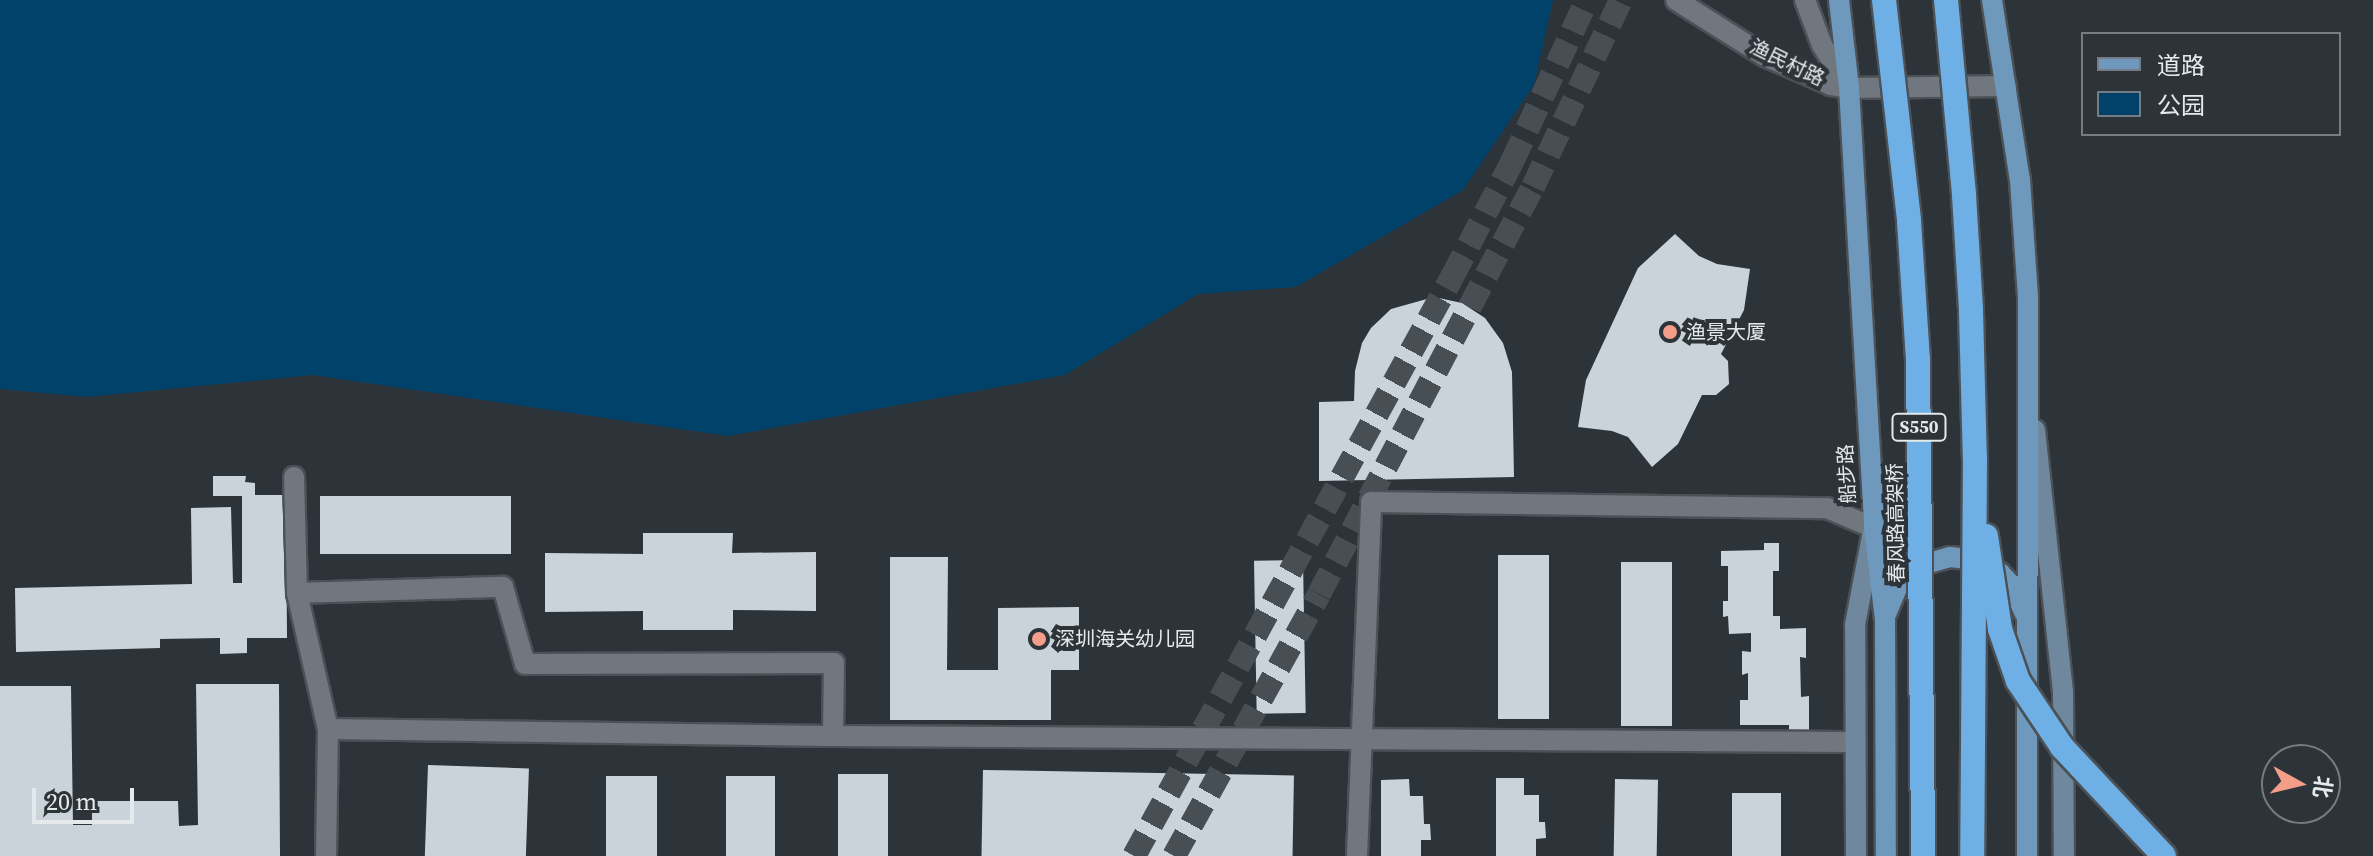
<!DOCTYPE html>
<html>
<head>
<meta charset="utf-8">
<style>
  body { margin:0 }
  #map { position:relative; width:2373px; height:856px; overflow:hidden; background:#2d3439; font-family:"Source Serif 4","Noto Sans SC",serif }
  div>[style] { position:absolute }
  .green>* { inset:0; background:#01426a }
  .building>* { inset:0; background:#cbd3da; transform-origin:0 0 }
  .highway-tunnel>* { height:24px; margin-top:-12px; transform-origin:0; background:repeating-linear-gradient(90deg,#484f54 0 24px,transparent 0 36px) }
  .roads { filter:drop-shadow(2px 0 #4b5156) drop-shadow(-2px 0 #4b5156) drop-shadow(0 2px #4b5156) drop-shadow(0 -2px #4b5156) }
  .street>* { height:20px; margin:-10px; padding:0 10px; transform-origin:10px; border-radius:10px; background:#70777e }
  .secondary>* { height:20px; margin:-10px; padding:0 10px; transform-origin:10px; border-radius:10px; background:#6f889d }
  .primary>* { height:20px; margin:-10px; padding:0 10px; transform-origin:10px; border-radius:10px; background:#6f99bc }
  .bridges { filter:drop-shadow(2px 0 #4b5156) drop-shadow(-2px 0 #4b5156) drop-shadow(0 2px #4b5156) drop-shadow(0 -2px #4b5156) }
  .highway-bridge>* { height:24px; margin:-12px; padding:0 12px; transform-origin:12px; border-radius:12px; background:#6eb0e5 }
  .dots>* { width:22px; height:22px; translate:-50% -50%; box-sizing:border-box; border:4px solid #2d3439; border-radius:50% }
  span { translate:-50% -50%; white-space:nowrap; text-align:center; line-height:1.15; -webkit-text-stroke:8px #2d3439; paint-order:stroke }
  .shield-label span { padding:2px 6px; background:#2d3439; border:2px solid; border-radius:6px; -webkit-text-stroke-width:0 }
  .shield-label { font-size:18px; color:#e4e9ec; font-weight:700 }
  .street-label { font-size:20px; color:#e4e9ec }
  .poi-label { font-size:20px; color:#e4e9ec }
  .left { translate:0 -50%; text-align:left }
  .legend { position:absolute; left:2081px; top:32px; width:260px; height:104px; box-sizing:border-box; background:#2d3439; border:2px solid #767c81; margin:0; padding:10px 14px; list-style:none; font-size:24px; color:#e4e9ec }
  .legend li { display:flex; align-items:center; gap:16px; height:40px }
  .legend b { width:40px; border:2px solid #767c81 }
  .north { position:absolute; left:2261px; top:744px; width:80px; height:80px; box-sizing:border-box; background:#2d3439; border:2px solid #767c81; border-radius:50%; rotate:98deg; font-size:22px; font-weight:700; line-height:32px; text-align:center; color:#e4e9ec }
  .north::after { content:''; display:block; margin:auto; width:28px; height:36px; background:#f49e89; clip-path:polygon(50% 0,100% 100%,50% 72%,0 100%) }
  .scale { position:absolute; left:32px; top:788px; width:102px; height:36px; box-sizing:border-box; border:4px solid #e4e9ec; border-top:0; padding-left:10px; font-size:24px; line-height:28px; white-space:nowrap; color:#e4e9ec; -webkit-text-stroke:6px #2d3439; paint-order:stroke }
</style>
</head>
<body>
<div id="map">
  <div class="green">
    <div style="clip-path:polygon(0 0,1553px 0,1534px 85px,1463px 190px,1296px 287px,1198px 294px,1065px 375px,728px 436px,313px 375px,86px 397px,0 389px)"></div>
  </div>
  <div class="building">
    <div style="clip-path:polygon(1675px 234px,1699px 256px,1717px 264px,1750px 269px,1744px 310px,1721px 354px,1728px 361px,1729px 384px,1716px 395px,1702px 395px,1678px 444px,1652px 467px,1628px 437px,1612px 431px,1578px 427px,1586px 380px,1638px 268px)"></div>
    <div style="clip-path:polygon(1434px 297px,1462px 303px,1485px 318px,1503px 343px,1512px 372px,1514px 477px,1319px 481px,1319px 402px,1354px 401px,1355px 371px,1362px 343px,1371px 328px,1391px 309px)"></div>
    <div style="clip-path:polygon(213px 476px,246px 476px,245px 482px,255px 483px,255px 495px,286px 495px,287px 638px,247px 638px,247px 653px,220px 654px,220px 638px,160px 639px,160px 648px,16px 652px,15px 588px,192px 584px,191px 508px,231px 507px,233px 583px,242px 583px,242px 496px,213px 496px)"></div>
    <div style="left:511px;top:496px;width:58px;height:191px;rotate:90deg"></div>
    <div style="clip-path:polygon(643px 533px,733px 533px,732px 553px,816px 552px,816px 611px,733px 610px,733px 630px,643px 630px,643px 611px,545px 612px,545px 553px,643px 554px)"></div>
    <div style="clip-path:polygon(1764px 543px,1779px 543px,1779px 571px,1773px 571px,1773px 616px,1780px 616px,1780px 629px,1806px 628px,1806px 658px,1800px 657px,1801px 697px,1809px 696px,1809px 734px,1789px 734px,1789px 725px,1740px 725px,1740px 700px,1748px 700px,1748px 673px,1742px 675px,1742px 651px,1751px 652px,1751px 633px,1729px 634px,1728px 616px,1723px 617px,1723px 601px,1728px 601px,1728px 566px,1721px 566px,1721px 551px,1764px 550px)"></div>
    <div style="left:1549px;top:555px;width:164px;height:51px;rotate:90deg"></div>
    <div style="clip-path:polygon(890px 557px,948px 557px,947px 670px,998px 670px,998px 608px,1079px 607px,1079px 670px,1051px 670px,1051px 720px,890px 720px)"></div>
    <div style="left:1303px;top:560px;width:153px;height:49px;rotate:89deg"></div>
    <div style="left:1672px;top:562px;width:164px;height:51px;rotate:90deg"></div>
    <div style="clip-path:polygon(196px 684px,279px 684px,280px 856px,0 856px,0 686px,71px 686px,73px 825px,92px 825px,92px 801px,178px 801px,179px 826px,198px 825px)"></div>
    <div style="left:428px;top:765px;width:101px;height:91px;rotate:2deg"></div>
    <div style="left:983px;top:770px;width:311px;height:86px;rotate:1deg"></div>
    <div style="left:888px;top:774px;width:82px;height:50px;rotate:90deg"></div>
    <div style="left:606px;top:776px;width:51px;height:80px"></div>
    <div style="left:726px;top:776px;width:49px;height:80px"></div>
    <div style="clip-path:polygon(1496px 778px,1524px 778px,1524px 795px,1539px 795px,1539px 822px,1545px 822px,1546px 838px,1536px 839px,1536px 856px,1496px 856px)"></div>
    <div style="clip-path:polygon(1409px 779px,1410px 796px,1423px 796px,1424px 824px,1430px 824px,1431px 840px,1421px 840px,1421px 856px,1381px 856px,1381px 780px)"></div>
    <div style="left:1615px;top:779px;width:43px;height:77px;rotate:1deg"></div>
    <div style="left:1732px;top:793px;width:49px;height:63px"></div>
  </div>
  <div class="highway-tunnel">
    <div style="left:1134px;top:856px;width:661px;rotate:-61.22deg"></div>
    <div style="left:1452px;top:277px;width:130px;rotate:-62.4deg"></div>
    <div style="left:1512px;top:162px;width:179px;rotate:-65.2deg"></div>
    <div style="left:1174px;top:856px;width:299px;rotate:-61deg"></div>
    <div style="left:1319px;top:594px;width:460px;rotate:-62.3deg"></div>
    <div style="left:1533px;top:187px;width:207px;rotate:-64.8deg"></div>
  </div>
  <div class="roads">
    <div class="street">
      <div style="left:1676px;top:0;width:105px;rotate:32.2deg"></div>
      <div style="left:1765px;top:56px;width:72px;rotate:23.7deg"></div>
      <div style="left:1831px;top:85px;width:18px;rotate:9deg"></div>
      <div style="left:1849px;top:88px;width:157px;rotate:-0.7deg"></div>
      <div style="left:1805px;top:0;width:48px;rotate:69.3deg"></div>
      <div style="left:1822px;top:45px;width:51px;rotate:57.9deg"></div>
      <div style="left:294px;top:477px;width:116px;rotate:88.5deg"></div>
      <div style="left:297px;top:593px;width:139px;rotate:77.2deg"></div>
      <div style="left:328px;top:729px;width:127px;rotate:90.9deg"></div>
      <div style="left:297px;top:593px;width:206px;rotate:-1.7deg"></div>
      <div style="left:503px;top:587px;width:80px;rotate:74.1deg"></div>
      <div style="left:525px;top:664px;width:309px;rotate:-0.2deg"></div>
      <div style="left:834px;top:663px;width:73px;rotate:90.8deg"></div>
      <div style="left:328px;top:729px;width:505px;rotate:0.79deg"></div>
      <div style="left:833px;top:736px;width:1022px;rotate:0.34deg"></div>
      <div style="left:1357px;top:856px;width:354px;rotate:-87.7deg"></div>
      <div style="left:1371px;top:502px;width:456px;rotate:0.8deg"></div>
      <div style="left:1827px;top:508px;width:51px;rotate:23.1deg"></div>
    </div>
    <div class="secondary">
      <div style="left:2035px;top:430px;width:263px;rotate:83.9deg"></div>
      <div style="left:2063px;top:692px;width:164px;rotate:89.7deg"></div>
      <div style="left:1856px;top:856px;width:231px;rotate:-90.2deg"></div>
      <div style="left:1855px;top:625px;width:91px;rotate:-79.2deg"></div>
    </div>
    <div class="primary">
      <div style="left:1839px;top:0;width:89px;rotate:83.5deg"></div>
      <div style="left:1849px;top:88px;width:441px;rotate:86.7deg"></div>
      <div style="left:1874px;top:528px;width:93px;rotate:83.2deg"></div>
      <div style="left:1885px;top:620px;width:236px;rotate:89.8deg"></div>
      <div style="left:1992px;top:0;width:182px;rotate:81.2deg"></div>
      <div style="left:2020px;top:180px;width:118px;rotate:86.1deg"></div>
      <div style="left:2028px;top:298px;width:558px;rotate:90.1deg"></div>
      <div style="left:1886px;top:614px;width:39px;rotate:-67deg"></div>
      <div style="left:1901px;top:578px;width:18px;rotate:-38deg"></div>
      <div style="left:1915px;top:567px;width:36px;rotate:-16deg"></div>
      <div style="left:1950px;top:557px;width:19px;rotate:6deg"></div>
      <div style="left:1969px;top:559px;width:34px;rotate:24deg"></div>
      <div style="left:2000px;top:573px;width:18px;rotate:47deg"></div>
      <div style="left:2012px;top:586px;width:31px;rotate:65deg"></div>
    </div>
  </div>
  <div class="bridges">
    <div class="highway-bridge">
      <div style="left:1884px;top:0;width:222px;rotate:83.5deg"></div>
      <div style="left:1909px;top:221px;width:138px;rotate:86.3deg"></div>
      <div style="left:1918px;top:359px;width:497px;rotate:89.4deg"></div>
      <div style="left:1946px;top:0;width:196px;rotate:84.7deg"></div>
      <div style="left:1964px;top:195px;width:116px;rotate:86.5deg"></div>
      <div style="left:1971px;top:311px;width:148px;rotate:88.5deg"></div>
      <div style="left:1975px;top:459px;width:397px;rotate:90.4deg"></div>
      <div style="left:1986px;top:536px;width:94px;rotate:81.4deg"></div>
      <div style="left:2000px;top:629px;width:55px;rotate:70.9deg"></div>
      <div style="left:2018px;top:681px;width:79px;rotate:56.3deg"></div>
      <div style="left:2062px;top:747px;width:149px;rotate:46.9deg"></div>
    </div>
  </div>
  <div class="dots">
    <div style="left:1670px;top:332px;background:#f49e89"></div>
    <div style="left:1039px;top:639px;background:#f49e89"></div>
  </div>
  <div class="shield-label">
    <span style="left:1919px;top:427px">S550</span>
  </div>
  <div class="street-label">
    <span style="left:1787px;top:63px;rotate:26deg">渔民村路</span>
    <span style="left:1847px;top:474px;rotate:-93deg">船步路</span>
    <span style="left:1896px;top:523px;rotate:-91deg">春风路高架桥</span>
  </div>
  <div class="poi-label">
    <span class="left" style="left:1686px;top:332px">渔景大厦</span>
    <span class="left" style="left:1055px;top:639px">深圳海关幼儿园</span>
  </div>
  <ul class="legend">
  <li><b style="height:10px;background:#6f99bc"></b>道路</li>
  <li><b style="height:22px;background:#01426a"></b>公园</li>
  </ul>
  <div class="north">北</div>
  <div class="scale">20 m</div>
</div>
</body>
</html>
